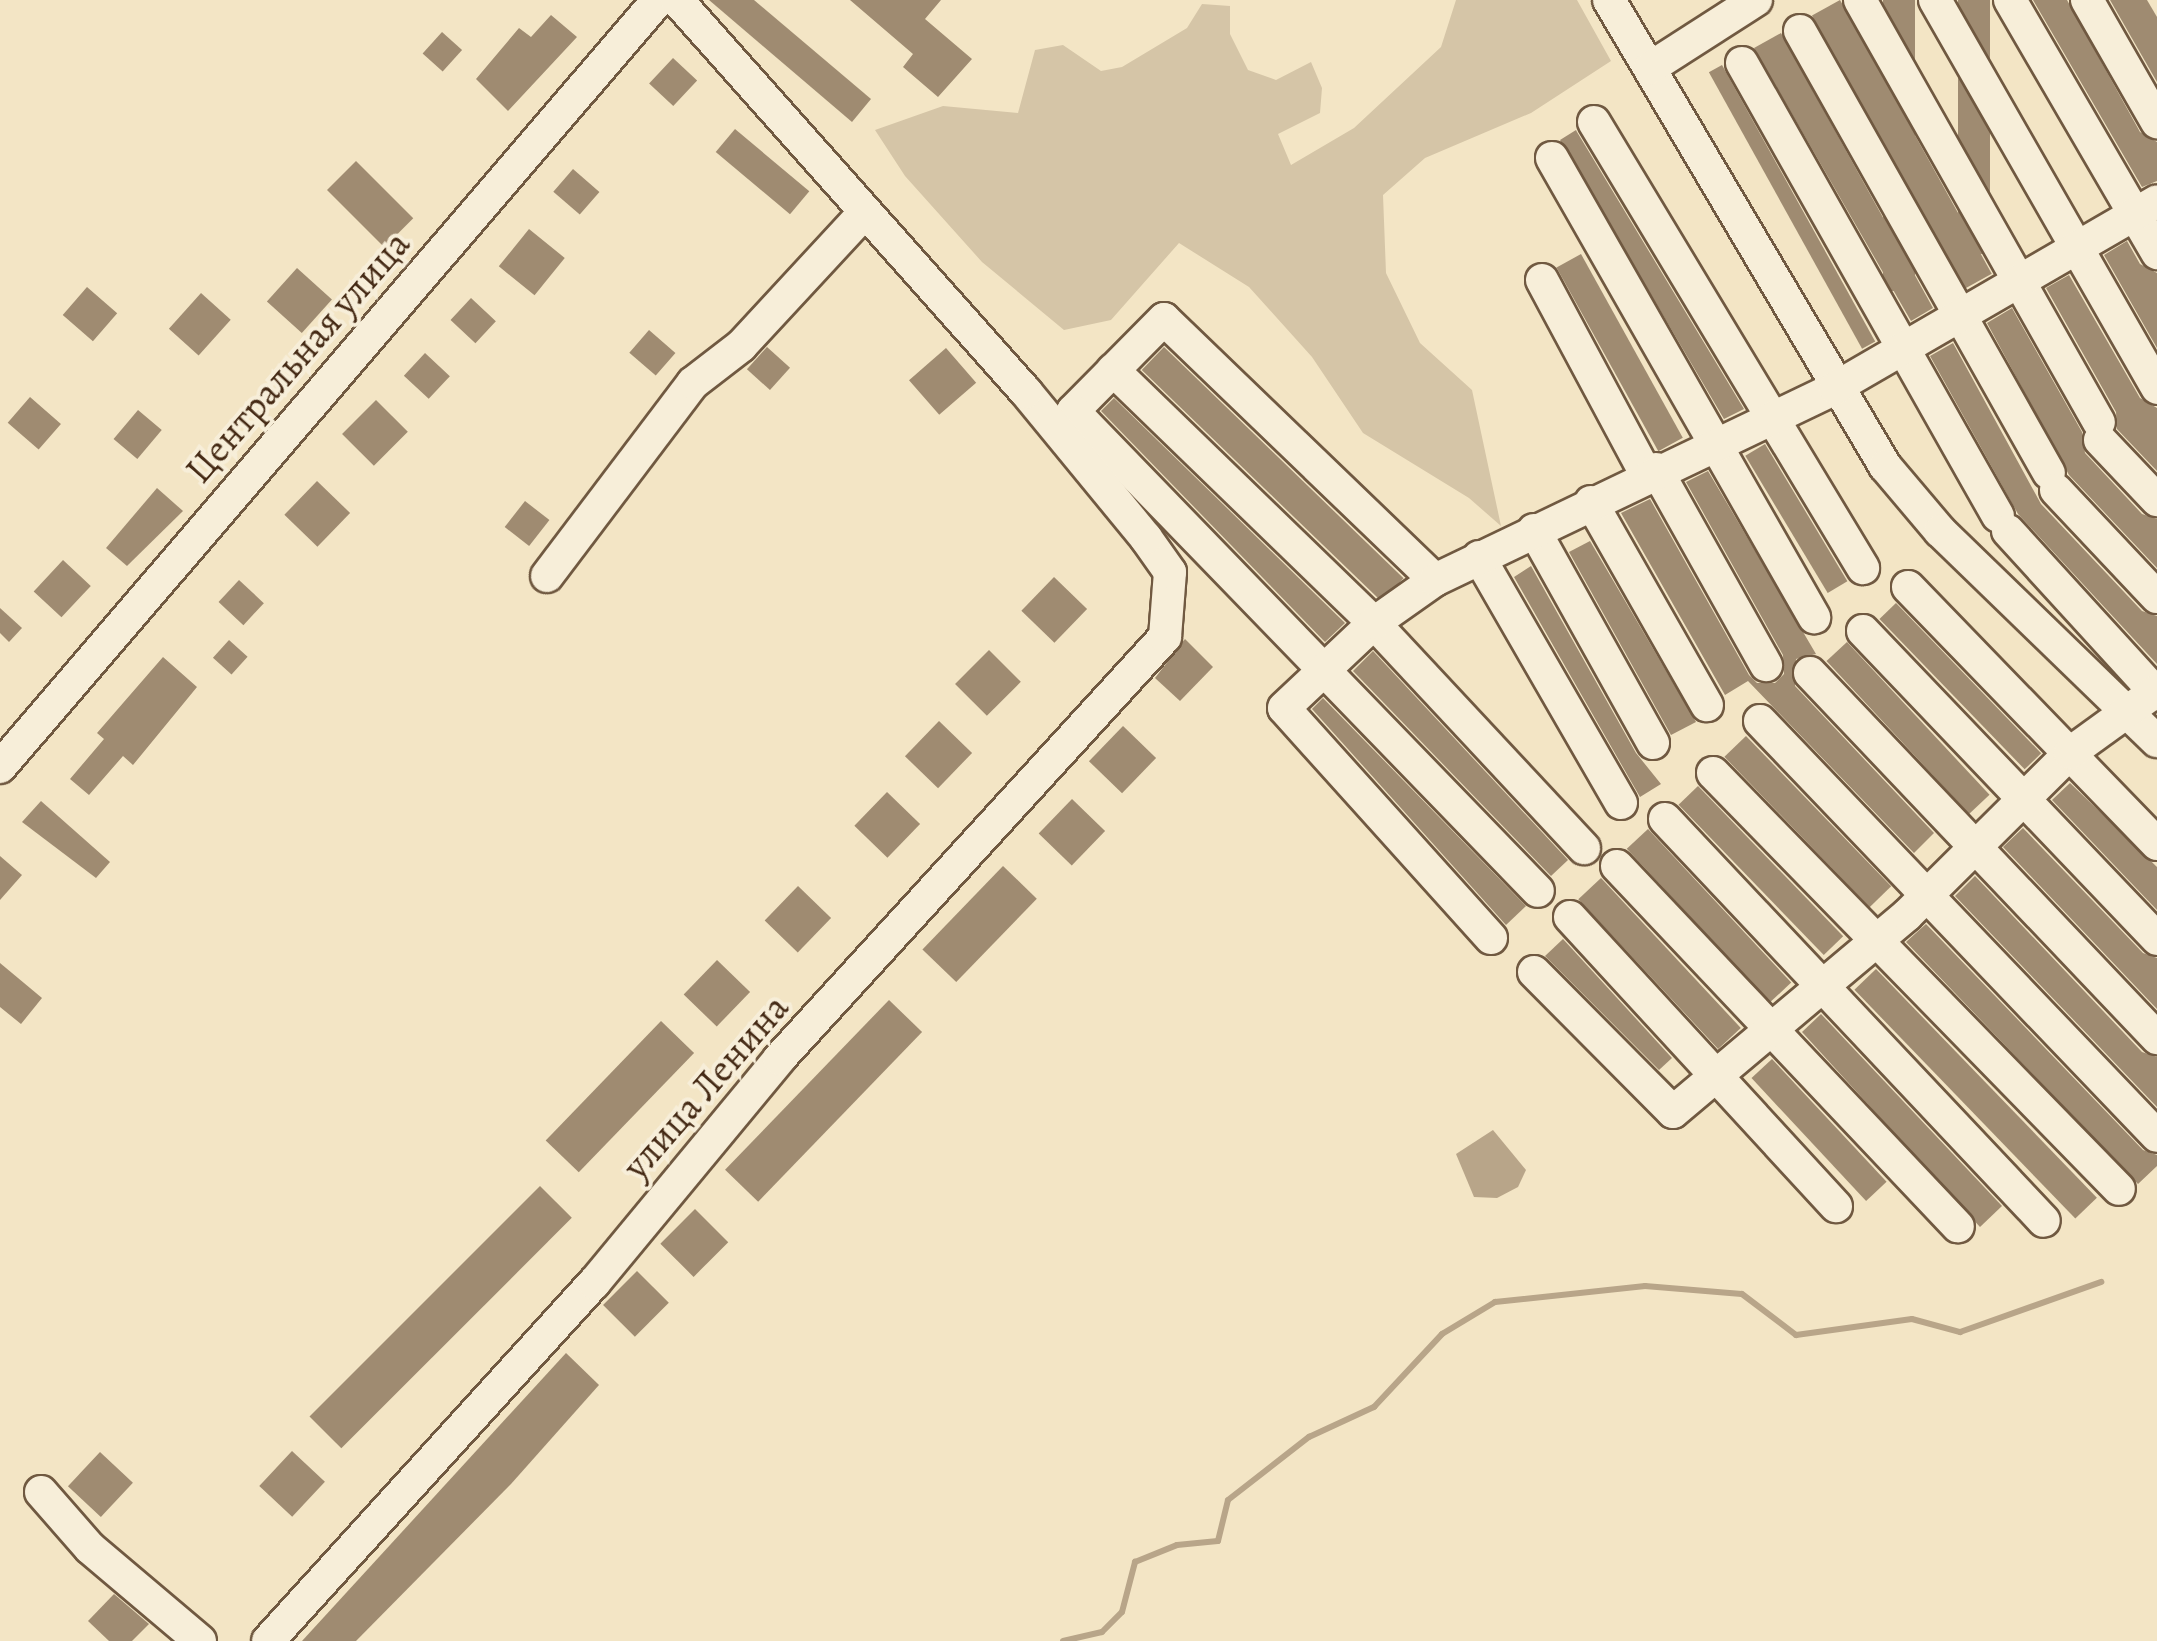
<!DOCTYPE html>
<html>
<head>
<meta charset="utf-8">
<style>
  body { margin:0 }
  #map { position:relative; width:2157px; height:1641px; overflow:hidden; background:#f3e5c5; font-family:Alegreya,serif }
  div>[style] { position:absolute }
  .green>* { inset:0; background:#d5c5a7 }
  .water>* { inset:0; background:#b8a589 }
  .stream>* { height:6px; margin:-3px; padding:0 3px; transform-origin:3px; border-radius:3px; background:#b8a589 }
  .building>* { inset:0; background:#9f8b71; transform-origin:0 0 }
  .roads { filter:drop-shadow(2px 0 #705941) drop-shadow(-2px 0 #705941) drop-shadow(0 2px #705941) drop-shadow(0 -2px #705941) }
  .minor>* { height:32px; margin:-16px; padding:0 16px; transform-origin:16px; border-radius:16px; background:#f7eed9 }
  span { translate:-50% -50%; white-space:nowrap; text-align:center; line-height:1.15; -webkit-text-stroke:8px #f7eed9; paint-order:stroke }
  .street-label { font-size:38px; color:#452a15 }
</style>
</head>
<body>
<div id="map">
  <div class="green">
    <div style="clip-path:polygon(1456px 0,1577px 0,1611px 61px,1531px 113px,1425px 158px,1383px 195px,1386px 273px,1420px 343px,1472px 390px,1501px 526px,1469px 498px,1363px 433px,1312px 357px,1249px 287px,1179px 243px,1111px 320px,1064px 330px,982px 262px,905px 176px,875px 130px,943px 106px,1018px 113px,1035px 50px,1063px 45px,1101px 71px,1122px 67px,1187px 28px,1202px 4px,1230px 6px,1230px 34px,1248px 70px,1276px 80px,1311px 62px,1322px 88px,1320px 113px,1278px 134px,1291px 165px,1354px 128px,1441px 47px)"></div>
  </div>
  <div class="water">
    <div style="clip-path:polygon(1493px 1130px,1526px 1170px,1518px 1187px,1497px 1198px,1474px 1197px,1456px 1154px)"></div>
  </div>
  <div class="stream">
    <div style="left:1063px;top:1641px;width:40px;rotate:-13deg"></div>
    <div style="left:1102px;top:1632px;width:28px;rotate:-45deg"></div>
    <div style="left:1122px;top:1612px;width:52px;rotate:-75.4deg"></div>
    <div style="left:1135px;top:1562px;width:45px;rotate:-22deg"></div>
    <div style="left:1177px;top:1545px;width:41px;rotate:-5.6deg"></div>
    <div style="left:1218px;top:1541px;width:42px;rotate:-76.3deg"></div>
    <div style="left:1228px;top:1500px;width:103px;rotate:-37.9deg"></div>
    <div style="left:1309px;top:1437px;width:72px;rotate:-24.8deg"></div>
    <div style="left:1374px;top:1407px;width:100px;rotate:-47deg"></div>
    <div style="left:1442px;top:1334px;width:62px;rotate:-31.1deg"></div>
    <div style="left:1495px;top:1302px;width:151px;rotate:-6.1deg"></div>
    <div style="left:1645px;top:1286px;width:97px;rotate:4.7deg"></div>
    <div style="left:1742px;top:1294px;width:68px;rotate:37.2deg"></div>
    <div style="left:1796px;top:1335px;width:117px;rotate:-7.9deg"></div>
    <div style="left:1912px;top:1319px;width:50px;rotate:15.2deg"></div>
    <div style="left:1960px;top:1332px;width:150px;rotate:-19.5deg"></div>
  </div>
  <div class="building">
    <div style="clip-path:polygon(709px 0,754px 0,871px 99px,852px 122px)"></div>
    <div style="clip-path:polygon(850px 0,941px 0,925px 19px,972px 59px,938px 97px,903px 67px,913px 54px)"></div>
    <div style="left:1840px;top:0;width:313px;height:32px;rotate:61deg"></div>
    <div style="left:1883px;top:0;width:32px;height:291px"></div>
    <div style="left:1958px;top:0;width:32px;height:254px"></div>
    <div style="clip-path:polygon(2033px 0,2067px 0,2140px 132px,2157px 142px,2157px 181px,2142px 187px)"></div>
    <div style="clip-path:polygon(2110px 0,2147px 0,2157px 17px,2157px 82px)"></div>
    <div style="clip-path:polygon(551px 15px,577px 37px,508px 111px,476px 79px,519px 28px,531px 37px)"></div>
    <div style="left:442px;top:32px;width:27px;height:29px;rotate:42deg"></div>
    <div style="clip-path:polygon(1781px 33px,1933px 308px,1911px 321px,1754px 48px)"></div>
    <div style="left:673px;top:58px;width:33px;height:35px;rotate:43deg"></div>
    <div style="left:1722px;top:65px;width:316px;height:15px;rotate:61deg"></div>
    <div style="left:735px;top:129px;width:97px;height:30px;rotate:40deg"></div>
    <div style="clip-path:polygon(1576px 130px,1577px 132px,1744px 409px,1724px 419px,1560px 140px)"></div>
    <div style="left:356px;top:161px;width:81px;height:41px;rotate:45deg"></div>
    <div style="left:573px;top:169px;width:35px;height:30px;rotate:41deg"></div>
    <div style="left:529px;top:229px;width:46px;height:48px;rotate:39deg"></div>
    <div style="clip-path:polygon(2127px 241px,2140px 264px,2157px 273px,2157px 348px,2104px 255px)"></div>
    <div style="left:1581px;top:254px;width:210px;height:28px;rotate:61deg"></div>
    <div style="left:297px;top:268px;width:47px;height:45px;rotate:42deg"></div>
    <div style="clip-path:polygon(2069px 275px,2140px 398px,2157px 408px,2157px 471px,2117px 429px,2116px 412px,2046px 288px)"></div>
    <div style="left:87px;top:287px;width:40px;height:37px;rotate:41deg"></div>
    <div style="left:201px;top:293px;width:40px;height:48px;rotate:42deg"></div>
    <div style="left:471px;top:298px;width:34px;height:30px;rotate:43deg"></div>
    <div style="clip-path:polygon(2012px 308px,2082px 432px,2085px 453px,2142px 514px,2157px 519px,2157px 568px,2069px 475px,1987px 323px)"></div>
    <div style="left:649px;top:330px;width:35px;height:30px;rotate:41deg"></div>
    <div style="clip-path:polygon(1953px 343px,2041px 504px,2142px 611px,2157px 616px,2157px 664px,2018px 514px,1930px 356px)"></div>
    <div style="left:767px;top:347px;width:31px;height:30px;rotate:42deg"></div>
    <div style="left:1164px;top:347px;width:333px;height:32px;rotate:44deg"></div>
    <div style="left:946px;top:348px;width:46px;height:49px;rotate:49deg"></div>
    <div style="left:425px;top:353px;width:34px;height:31px;rotate:43deg"></div>
    <div style="left:30px;top:397px;width:41px;height:34px;rotate:41deg"></div>
    <div style="clip-path:polygon(1114px 398px,1345px 623px,1325px 642px,1101px 411px)"></div>
    <div style="left:376px;top:400px;width:45px;height:48px;rotate:45deg"></div>
    <div style="left:138px;top:410px;width:31px;height:38px;rotate:40deg"></div>
    <div style="left:1765px;top:444px;width:160px;height:23px;rotate:59deg"></div>
    <div style="clip-path:polygon(1708px 471px,1816px 654px,1796px 659px,1795px 686px,1934px 833px,1914px 853px,1748px 681px,1725px 695px,1621px 513px,1650px 499px,1749px 675px,1757px 683px,1775px 683px,1784px 674px,1783px 655px,1686px 482px)"></div>
    <div style="left:317px;top:481px;width:46px;height:47px;rotate:44deg"></div>
    <div style="clip-path:polygon(157px 488px,183px 511px,127px 566px,106px 548px)"></div>
    <div style="left:525px;top:501px;width:31px;height:33px;rotate:38deg"></div>
    <div style="clip-path:polygon(1590px 541px,1696px 722px,1671px 735px,1569px 552px)"></div>
    <div style="left:63px;top:560px;width:38px;height:43px;rotate:43deg"></div>
    <div style="clip-path:polygon(1531px 566px,1636px 753px,1661px 784px,1640px 797px,1514px 577px)"></div>
    <div style="left:1054px;top:577px;width:46px;height:47px;rotate:44deg"></div>
    <div style="left:239px;top:580px;width:34px;height:30px;rotate:43deg"></div>
    <div style="left:1896px;top:603px;width:209px;height:23px;rotate:46deg"></div>
    <div style="clip-path:polygon(0 608px,22px 628px,9px 642px,0 633px)"></div>
    <div style="clip-path:polygon(1185px 639px,1213px 667px,1180px 701px,1155px 678px)"></div>
    <div style="left:229px;top:640px;width:25px;height:24px;rotate:42deg"></div>
    <div style="left:1847px;top:642px;width:209px;height:28px;rotate:47deg"></div>
    <div style="left:989px;top:650px;width:45px;height:48px;rotate:45deg"></div>
    <div style="clip-path:polygon(1373px 651px,1568px 860px,1551px 876px,1353px 671px)"></div>
    <div style="clip-path:polygon(163px 657px,197px 687px,133px 765px,123px 756px,89px 795px,70px 779px,104px 739px,97px 733px)"></div>
    <div style="clip-path:polygon(1323px 698px,1526px 906px,1506px 925px,1312px 709px)"></div>
    <div style="left:939px;top:721px;width:46px;height:49px;rotate:44deg"></div>
    <div style="left:1123px;top:726px;width:46px;height:49px;rotate:44deg"></div>
    <div style="left:1746px;top:736px;width:209px;height:30px;rotate:46deg"></div>
    <div style="clip-path:polygon(2070px 783px,2157px 867px,2157px 910px,2052px 800px)"></div>
    <div style="left:1698px;top:786px;width:209px;height:27px;rotate:46deg"></div>
    <div style="left:887px;top:792px;width:46px;height:47px;rotate:44deg"></div>
    <div style="left:1072px;top:799px;width:46px;height:48px;rotate:44deg"></div>
    <div style="clip-path:polygon(41px 801px,110px 862px,96px 878px,22px 822px)"></div>
    <div style="clip-path:polygon(2023px 828px,2143px 953px,2157px 958px,2157px 1009px,2003px 847px)"></div>
    <div style="left:1648px;top:829px;width:210px;height:29px;rotate:47deg"></div>
    <div style="clip-path:polygon(0 856px,22px 875px,0 900px)"></div>
    <div style="left:1003px;top:866px;width:47px;height:116px;rotate:44deg"></div>
    <div style="clip-path:polygon(1975px 876px,2142px 1052px,2157px 1057px,2157px 1107px,1955px 896px)"></div>
    <div style="left:1601px;top:878px;width:205px;height:31px;rotate:47deg"></div>
    <div style="left:798px;top:886px;width:46px;height:48px;rotate:44deg"></div>
    <div style="clip-path:polygon(1926px 924px,2143px 1150px,2157px 1155px,2157px 1166px,2138px 1184px,1906px 942px)"></div>
    <div style="clip-path:polygon(1563px 939px,1672px 1058px,1659px 1070px,1545px 956px)"></div>
    <div style="left:717px;top:960px;width:46px;height:48px;rotate:44deg"></div>
    <div style="clip-path:polygon(0 963px,42px 998px,21px 1024px,0 1007px)"></div>
    <div style="left:1876px;top:969px;width:318px;height:30px;rotate:46deg"></div>
    <div style="left:889px;top:1000px;width:46px;height:236px;rotate:44deg"></div>
    <div style="clip-path:polygon(1821px 1014px,2002px 1206px,1980px 1227px,1802px 1032px)"></div>
    <div style="left:661px;top:1021px;width:46px;height:166px;rotate:44deg"></div>
    <div style="left:1772px;top:1059px;width:168px;height:28px;rotate:47deg"></div>
    <div style="left:540px;top:1186px;width:45px;height:326px;rotate:45deg"></div>
    <div style="left:695px;top:1209px;width:47px;height:49px;rotate:45deg"></div>
    <div style="left:637px;top:1271px;width:45px;height:48px;rotate:45deg"></div>
    <div style="clip-path:polygon(566px 1353px,599px 1385px,511px 1484px,356px 1641px,302px 1641px)"></div>
    <div style="left:292px;top:1451px;width:45px;height:48px;rotate:43deg"></div>
    <div style="left:100px;top:1452px;width:45px;height:47px;rotate:43deg"></div>
    <div style="clip-path:polygon(114px 1594px,149px 1624px,132px 1641px,109px 1641px,88px 1621px)"></div>
  </div>
  <div class="roads">
    <div class="minor">
      <div style="left:1609px;top:0;width:542px;rotate:59.36deg"></div>
      <div style="left:1885px;top:466px;width:85px;rotate:49.8deg"></div>
      <div style="left:1940px;top:531px;width:302px;rotate:44.1deg"></div>
      <div style="left:1860px;top:0;width:485px;rotate:60.5deg"></div>
      <div style="left:1935px;top:0;width:447px;rotate:60.2deg"></div>
      <div style="left:2010px;top:0;width:293px;rotate:59.8deg"></div>
      <div style="left:2087px;top:0;width:141px;rotate:60.2deg"></div>
      <div style="left:1800px;top:31px;width:507px;rotate:60.61deg"></div>
      <div style="left:1742px;top:63px;width:520px;rotate:60.53deg"></div>
      <div style="left:1650px;top:68px;width:126px;rotate:-32.7deg"></div>
      <div style="left:1594px;top:122px;width:521px;rotate:58.9deg"></div>
      <div style="left:1552px;top:158px;width:529px;rotate:60.28deg"></div>
      <div style="left:1542px;top:280px;width:220px;rotate:61.8deg"></div>
      <div style="left:1113px;top:370px;width:363px;rotate:44.1deg"></div>
      <div style="left:1374px;top:623px;width:308px;rotate:47deg"></div>
      <div style="left:2100px;top:440px;width:83px;rotate:46.5deg"></div>
      <div style="left:1656px;top:469px;width:225px;rotate:60.7deg"></div>
      <div style="left:2056px;top:490px;width:147px;rotate:46.7deg"></div>
      <div style="left:1591px;top:502px;width:234px;rotate:60.3deg"></div>
      <div style="left:1534px;top:530px;width:244px;rotate:60.8deg"></div>
      <div style="left:2008px;top:531px;width:221px;rotate:47.6deg"></div>
      <div style="left:1479px;top:557px;width:284px;rotate:60deg"></div>
      <div style="left:547px;top:576px;width:242px;rotate:-52.9deg"></div>
      <div style="left:693px;top:383px;width:61px;rotate:-37.6deg"></div>
      <div style="left:741px;top:346px;width:181px;rotate:-47.2deg"></div>
      <div style="left:1435px;top:580px;width:376px;rotate:-136.1deg"></div>
      <div style="left:1164px;top:319px;width:129px;rotate:134.7deg"></div>
      <div style="left:1073px;top:411px;width:668px;rotate:45.91deg"></div>
      <div style="left:1908px;top:587px;width:358px;rotate:45.9deg"></div>
      <div style="left:1863px;top:631px;width:426px;rotate:46.3deg"></div>
      <div style="left:1810px;top:673px;width:504px;rotate:46.45deg"></div>
      <div style="left:1760px;top:721px;width:574px;rotate:46.27deg"></div>
      <div style="left:0;top:767px;width:1011px;rotate:-49.37deg"></div>
      <div style="left:1713px;top:773px;width:581px;rotate:45.7deg"></div>
      <div style="left:1665px;top:819px;width:552px;rotate:46.69deg"></div>
      <div style="left:1617px;top:866px;width:496px;rotate:46.6deg"></div>
      <div style="left:1570px;top:917px;width:393px;rotate:47.4deg"></div>
      <div style="left:1491px;top:938px;width:309px;rotate:-132deg"></div>
      <div style="left:1284px;top:708px;width:124px;rotate:-43.4deg"></div>
      <div style="left:1374px;top:623px;width:75px;rotate:-35.2deg"></div>
      <div style="left:1435px;top:580px;width:444px;rotate:-25.6deg"></div>
      <div style="left:1835px;top:388px;width:372px;rotate:-30.1deg"></div>
      <div style="left:1534px;top:972px;width:197px;rotate:45.2deg"></div>
      <div style="left:1673px;top:1112px;width:306px;rotate:-40.1deg"></div>
      <div style="left:1907px;top:915px;width:230px;rotate:-44.8deg"></div>
      <div style="left:2070px;top:753px;width:107px;rotate:-35.9deg"></div>
      <div style="left:41px;top:1492px;width:74px;rotate:48.8deg"></div>
      <div style="left:90px;top:1548px;width:144px;rotate:40.2deg"></div>
      <div style="left:268px;top:1641px;width:484px;rotate:-47.7deg"></div>
      <div style="left:594px;top:1283px;width:291px;rotate:-50.4deg"></div>
      <div style="left:779px;top:1059px;width:572px;rotate:-47.55deg"></div>
      <div style="left:1165px;top:637px;width:65px;rotate:-85.6deg"></div>
      <div style="left:1170px;top:572px;width:42px;rotate:-125.2deg"></div>
      <div style="left:1146px;top:538px;width:189px;rotate:-129.4deg"></div>
      <div style="left:1026px;top:392px;width:525px;rotate:-131.68deg"></div>
    </div>
  </div>
  <div class="street-label">
    <span style="left:298px;top:357px;rotate:-49deg">Центральная улица</span>
    <span style="left:706px;top:1087px;rotate:-49deg">улица Ленина</span>
  </div>
</div>
</body>
</html>
